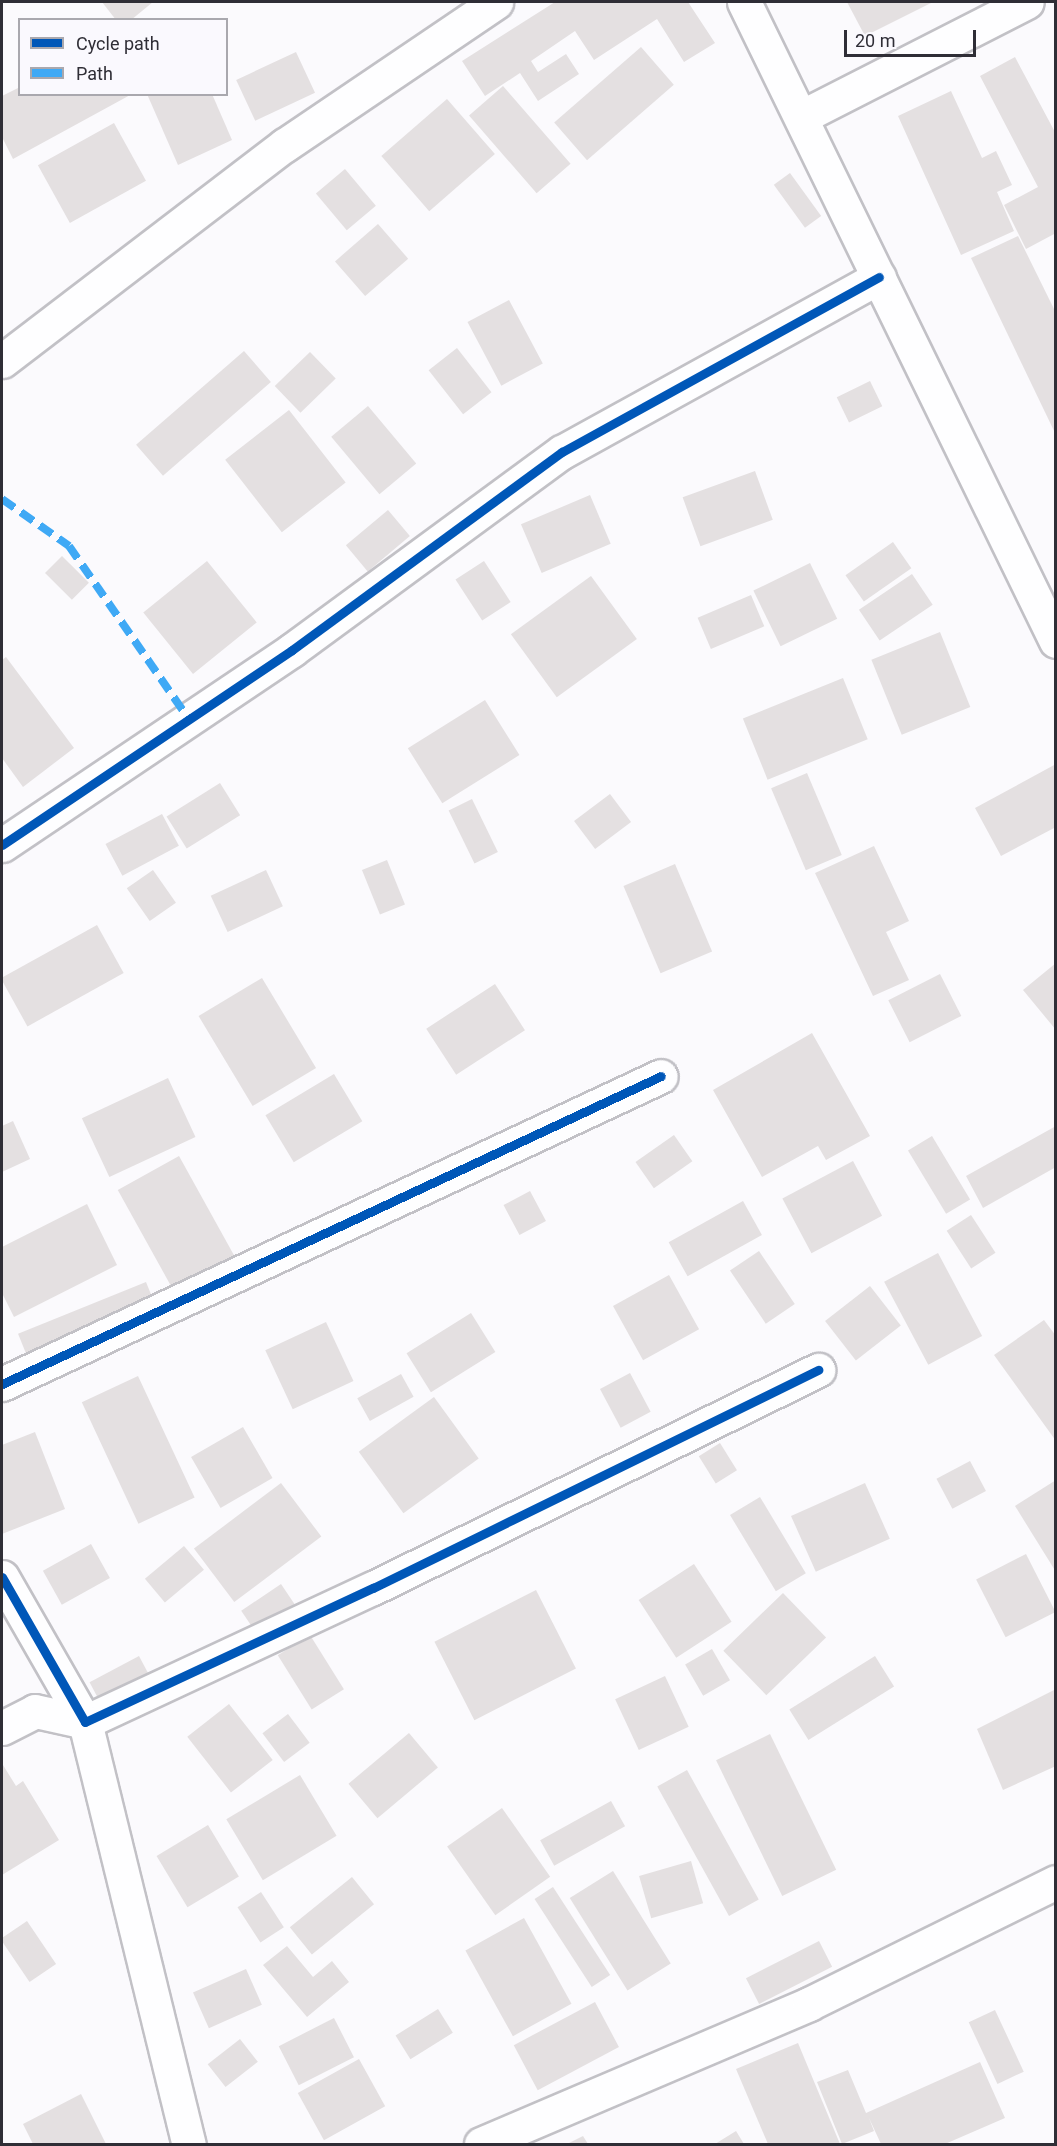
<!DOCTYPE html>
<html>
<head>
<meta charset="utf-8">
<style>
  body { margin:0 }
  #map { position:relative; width:1057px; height:2146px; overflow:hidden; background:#fbfafd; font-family:Roboto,sans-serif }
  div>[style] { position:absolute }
  .building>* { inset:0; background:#e4e0e1; transform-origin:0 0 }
  .roads { filter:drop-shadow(2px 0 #c2c1c6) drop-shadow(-2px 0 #c2c1c6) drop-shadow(0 2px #c2c1c6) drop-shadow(0 -2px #c2c1c6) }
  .minor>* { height:33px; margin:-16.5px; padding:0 16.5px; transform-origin:16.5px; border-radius:16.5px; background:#fefeff }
  .quiet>* { height:8px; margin-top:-4px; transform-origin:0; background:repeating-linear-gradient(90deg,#3fa9f5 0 15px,transparent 0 23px) }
  .cycleway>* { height:9px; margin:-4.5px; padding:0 4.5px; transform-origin:4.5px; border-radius:4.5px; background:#0057b8 }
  span { translate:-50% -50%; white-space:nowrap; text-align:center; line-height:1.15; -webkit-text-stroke:5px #faf9fe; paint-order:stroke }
  .frame { position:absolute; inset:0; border:3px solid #2f2e36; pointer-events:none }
  .legend { position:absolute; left:18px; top:18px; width:210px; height:78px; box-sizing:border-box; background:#faf9fe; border:2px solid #a9a8ae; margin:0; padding:8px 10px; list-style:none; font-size:18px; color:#2f2e36 }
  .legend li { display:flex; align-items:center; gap:12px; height:30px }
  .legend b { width:30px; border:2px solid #a9a8ae }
  .scale { position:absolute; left:844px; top:30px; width:132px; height:27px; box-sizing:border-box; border:3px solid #2f2e36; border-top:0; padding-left:8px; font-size:18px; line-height:21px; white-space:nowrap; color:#2f2e36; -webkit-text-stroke:4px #faf9fe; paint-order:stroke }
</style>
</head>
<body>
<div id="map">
  <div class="building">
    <div style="clip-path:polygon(102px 2px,153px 2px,131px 20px,116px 20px)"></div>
    <div style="clip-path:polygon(555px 2px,688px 2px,715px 43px,684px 62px,657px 19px,594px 60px,575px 31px,531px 61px,538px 72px,566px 54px,579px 74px,538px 101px,520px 73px,485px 96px,462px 61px)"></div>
    <div style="clip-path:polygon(847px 2px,933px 2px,865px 36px)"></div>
    <div style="left:641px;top:47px;width:50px;height:115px;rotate:49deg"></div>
    <div style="left:296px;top:52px;width:45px;height:66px;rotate:65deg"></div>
    <div style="clip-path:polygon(1015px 57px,1056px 134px,1056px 233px,1026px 249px,1004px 205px,1038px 187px,980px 76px)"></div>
    <div style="left:503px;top:86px;width:103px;height:45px;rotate:49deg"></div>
    <div style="clip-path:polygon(20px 87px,20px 94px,132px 94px,13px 159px,2px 137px,2px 96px)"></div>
    <div style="clip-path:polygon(951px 91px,982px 158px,996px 151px,1012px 185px,997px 192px,1014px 231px,961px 255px,898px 116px)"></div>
    <div style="clip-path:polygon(147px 94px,212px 94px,232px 140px,178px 165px)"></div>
    <div style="left:447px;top:99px;width:73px;height:87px;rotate:49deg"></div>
    <div style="left:114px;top:123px;width:66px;height:87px;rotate:61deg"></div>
    <div style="left:345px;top:169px;width:48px;height:38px;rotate:50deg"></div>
    <div style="left:790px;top:173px;width:53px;height:20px;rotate:54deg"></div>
    <div style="left:378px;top:224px;width:46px;height:57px;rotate:49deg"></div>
    <div style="clip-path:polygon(1018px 236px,1056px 313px,1056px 435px,971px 258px)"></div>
    <div style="left:509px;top:300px;width:72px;height:47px;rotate:62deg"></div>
    <div style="left:457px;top:348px;width:56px;height:36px;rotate:52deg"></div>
    <div style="left:244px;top:351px;width:41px;height:143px;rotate:49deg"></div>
    <div style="left:310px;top:352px;width:37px;height:49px;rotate:46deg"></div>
    <div style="left:870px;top:381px;width:28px;height:37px;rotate:64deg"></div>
    <div style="left:368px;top:406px;width:75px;height:48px;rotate:50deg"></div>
    <div style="left:289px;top:410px;width:92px;height:81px;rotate:52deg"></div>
    <div style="left:755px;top:471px;width:52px;height:77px;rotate:70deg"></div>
    <div style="left:590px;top:495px;width:53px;height:75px;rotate:67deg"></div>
    <div style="left:388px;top:510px;width:34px;height:55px;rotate:50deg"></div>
    <div style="left:893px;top:542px;width:32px;height:58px;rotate:55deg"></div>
    <div style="left:62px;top:556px;width:38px;height:24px;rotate:45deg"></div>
    <div style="left:207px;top:561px;width:79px;height:82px;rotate:51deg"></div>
    <div style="left:484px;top:561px;width:49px;height:34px;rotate:57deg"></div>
    <div style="left:810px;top:563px;width:62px;height:63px;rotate:64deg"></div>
    <div style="left:912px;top:574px;width:37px;height:64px;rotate:56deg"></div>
    <div style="left:591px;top:576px;width:78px;height:99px;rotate:54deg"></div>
    <div style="left:751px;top:595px;width:34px;height:58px;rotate:67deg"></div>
    <div style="left:940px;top:632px;width:81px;height:74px;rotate:68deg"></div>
    <div style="clip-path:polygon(6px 657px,74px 748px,23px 787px,2px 758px,2px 660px)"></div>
    <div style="left:843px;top:678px;width:66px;height:108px;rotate:68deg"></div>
    <div style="left:485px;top:700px;width:65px;height:91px;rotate:58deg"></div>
    <div style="clip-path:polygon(1056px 764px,1056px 827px,1001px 856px,975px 808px)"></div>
    <div style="left:807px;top:773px;width:89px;height:39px;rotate:67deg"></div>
    <div style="left:220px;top:783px;width:38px;height:63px;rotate:58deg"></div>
    <div style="left:610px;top:794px;width:35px;height:45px;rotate:53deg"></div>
    <div style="left:472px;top:799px;width:59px;height:26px;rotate:64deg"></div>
    <div style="left:162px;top:814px;width:36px;height:64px;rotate:62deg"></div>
    <div style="clip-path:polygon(874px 846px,909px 921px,886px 932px,909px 980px,873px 996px,815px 873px)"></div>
    <div style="left:387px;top:860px;width:48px;height:27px;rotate:68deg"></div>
    <div style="left:675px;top:864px;width:95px;height:56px;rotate:67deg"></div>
    <div style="left:153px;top:870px;width:40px;height:32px;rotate:55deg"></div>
    <div style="left:266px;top:870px;width:40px;height:61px;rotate:65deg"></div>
    <div style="left:97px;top:925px;width:55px;height:110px;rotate:61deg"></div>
    <div style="clip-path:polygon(1056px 963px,1056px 1030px,1023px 990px)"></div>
    <div style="left:940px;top:974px;width:47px;height:58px;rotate:63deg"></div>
    <div style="left:262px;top:978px;width:105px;height:74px;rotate:59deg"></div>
    <div style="left:495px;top:984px;width:55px;height:82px;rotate:57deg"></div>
    <div style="clip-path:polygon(812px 1033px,870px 1136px,826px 1160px,818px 1146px,762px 1177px,713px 1090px)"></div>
    <div style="left:334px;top:1074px;width:55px;height:80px;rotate:59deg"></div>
    <div style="left:168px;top:1078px;width:65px;height:95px;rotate:65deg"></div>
    <div style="clip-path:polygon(13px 1121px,30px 1159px,2px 1172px,2px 1126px)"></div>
    <div style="clip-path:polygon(1056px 1126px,1056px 1167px,983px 1208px,966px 1176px)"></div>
    <div style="left:674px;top:1135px;width:32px;height:47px;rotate:55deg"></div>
    <div style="left:932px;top:1136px;width:74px;height:28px;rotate:59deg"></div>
    <div style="left:179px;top:1156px;width:118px;height:70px;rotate:61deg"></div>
    <div style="left:853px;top:1161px;width:62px;height:80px;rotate:62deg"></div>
    <div style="left:530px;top:1191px;width:34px;height:30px;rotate:62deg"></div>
    <div style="left:743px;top:1201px;width:39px;height:85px;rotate:61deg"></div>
    <div style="clip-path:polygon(87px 1204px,117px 1265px,14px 1317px,2px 1293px,2px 1247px)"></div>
    <div style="left:971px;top:1215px;width:45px;height:29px;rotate:57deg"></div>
    <div style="left:759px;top:1251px;width:64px;height:35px;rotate:56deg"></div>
    <div style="left:938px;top:1253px;width:94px;height:61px;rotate:62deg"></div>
    <div style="left:669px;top:1275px;width:62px;height:64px;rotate:61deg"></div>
    <div style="left:146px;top:1282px;width:35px;height:138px;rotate:68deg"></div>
    <div style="left:870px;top:1286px;width:50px;height:57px;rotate:52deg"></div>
    <div style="left:471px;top:1313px;width:46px;height:76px;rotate:58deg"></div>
    <div style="clip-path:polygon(1044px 1320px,1056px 1336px,1056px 1441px,994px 1355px)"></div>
    <div style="left:326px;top:1322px;width:65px;height:67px;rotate:65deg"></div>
    <div style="left:630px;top:1373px;width:44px;height:34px;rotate:62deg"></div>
    <div style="left:401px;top:1374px;width:26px;height:50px;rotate:61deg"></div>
    <div style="left:138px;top:1376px;width:134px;height:62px;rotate:65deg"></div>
    <div style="left:434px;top:1397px;width:76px;height:93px;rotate:54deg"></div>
    <div style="left:243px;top:1427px;width:59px;height:60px;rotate:60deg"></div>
    <div style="clip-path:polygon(35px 1432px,65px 1509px,2px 1534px,2px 1445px)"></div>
    <div style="left:720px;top:1443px;width:32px;height:25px;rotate:58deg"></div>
    <div style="left:970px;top:1461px;width:34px;height:38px;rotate:62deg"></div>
    <div style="clip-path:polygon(1056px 1480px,1056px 1572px,1015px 1506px)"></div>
    <div style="left:281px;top:1483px;width:67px;height:109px;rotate:53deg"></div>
    <div style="left:865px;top:1483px;width:61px;height:81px;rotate:66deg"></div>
    <div style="left:760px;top:1497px;width:89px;height:35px;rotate:59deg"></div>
    <div style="left:91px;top:1544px;width:39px;height:55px;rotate:61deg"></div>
    <div style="left:184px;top:1546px;width:31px;height:51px;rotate:50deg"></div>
    <div style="left:1026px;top:1554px;width:65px;height:56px;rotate:63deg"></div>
    <div style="left:694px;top:1564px;width:69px;height:66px;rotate:57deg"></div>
    <div style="left:281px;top:1584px;width:25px;height:48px;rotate:56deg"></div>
    <div style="left:536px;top:1590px;width:88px;height:114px;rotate:63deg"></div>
    <div style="left:783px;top:1593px;width:62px;height:83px;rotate:46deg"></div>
    <div style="left:310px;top:1635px;width:64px;height:38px;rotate:58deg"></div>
    <div style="left:712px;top:1649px;width:36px;height:31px;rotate:60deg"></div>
    <div style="left:139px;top:1656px;width:24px;height:56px;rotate:62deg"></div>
    <div style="left:875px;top:1656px;width:36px;height:101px;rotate:58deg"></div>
    <div style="left:665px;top:1676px;width:56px;height:55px;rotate:65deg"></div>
    <div style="clip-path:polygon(1056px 1689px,1056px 1766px,1003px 1790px,977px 1729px)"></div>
    <div style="left:229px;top:1704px;width:71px;height:53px;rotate:52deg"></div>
    <div style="left:288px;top:1714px;width:36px;height:32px;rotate:53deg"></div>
    <div style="left:409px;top:1733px;width:45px;height:79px;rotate:50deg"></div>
    <div style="left:770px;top:1734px;width:151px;height:60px;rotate:64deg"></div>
    <div style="clip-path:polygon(3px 1765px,16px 1786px,23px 1781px,59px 1840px,2px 1875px)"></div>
    <div style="left:687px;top:1770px;width:148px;height:34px;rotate:61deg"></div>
    <div style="left:300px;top:1775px;width:71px;height:86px;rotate:59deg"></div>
    <div style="left:611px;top:1801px;width:29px;height:81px;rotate:61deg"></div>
    <div style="left:502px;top:1808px;width:84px;height:67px;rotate:55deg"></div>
    <div style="left:208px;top:1825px;width:60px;height:60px;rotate:59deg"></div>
    <div style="left:691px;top:1861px;width:44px;height:54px;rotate:74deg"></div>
    <div style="left:613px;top:1871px;width:109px;height:51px;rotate:58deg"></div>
    <div style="left:352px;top:1877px;width:35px;height:80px;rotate:51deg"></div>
    <div style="left:553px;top:1887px;width:105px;height:22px;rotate:57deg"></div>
    <div style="left:261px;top:1892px;width:42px;height:28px;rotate:57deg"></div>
    <div style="left:524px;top:1918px;width:98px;height:67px;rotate:61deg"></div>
    <div style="left:27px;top:1921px;width:52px;height:32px;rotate:56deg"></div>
    <div style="left:819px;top:1941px;width:29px;height:82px;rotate:63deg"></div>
    <div style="clip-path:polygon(287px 1946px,313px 1977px,332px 1961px,349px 1982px,307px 2017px,263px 1965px)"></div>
    <div style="left:246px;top:1969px;width:39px;height:58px;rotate:66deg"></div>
    <div style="left:595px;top:2002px;width:51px;height:92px;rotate:62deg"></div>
    <div style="left:438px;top:2009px;width:28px;height:50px;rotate:58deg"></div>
    <div style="left:995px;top:2010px;width:68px;height:29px;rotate:65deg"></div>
    <div style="left:334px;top:2018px;width:44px;height:62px;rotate:63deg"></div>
    <div style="left:240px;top:2039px;width:29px;height:41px;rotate:52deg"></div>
    <div style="clip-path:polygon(798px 2043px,840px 2144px,768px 2144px,736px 2069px)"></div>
    <div style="left:359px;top:2059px;width:54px;height:70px;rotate:61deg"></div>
    <div style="clip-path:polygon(980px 2062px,1005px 2118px,945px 2144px,881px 2144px,869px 2118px,874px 2131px,842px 2144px,817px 2082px,848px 2070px,866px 2113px)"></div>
    <div style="clip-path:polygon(81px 2094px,106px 2144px,33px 2144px,23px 2124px)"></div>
    <div style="clip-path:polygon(736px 2131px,744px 2144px,715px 2144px)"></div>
    <div style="clip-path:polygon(583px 2136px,588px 2144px,567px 2144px)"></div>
  </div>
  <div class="roads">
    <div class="minor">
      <div style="left:744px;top:2px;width:711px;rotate:63.98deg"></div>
      <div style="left:803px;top:116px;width:251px;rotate:-27deg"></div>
      <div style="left:2px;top:361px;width:356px;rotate:-37.4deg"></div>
      <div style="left:285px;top:145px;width:255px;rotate:-34.1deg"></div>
      <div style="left:2px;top:845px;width:349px;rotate:-33.9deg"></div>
      <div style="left:292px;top:650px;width:335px;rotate:-36.3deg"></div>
      <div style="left:562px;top:452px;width:362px;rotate:-28.9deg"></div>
      <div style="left:2px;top:1384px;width:727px;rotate:-25.05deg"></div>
      <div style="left:2px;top:1577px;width:167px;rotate:60.2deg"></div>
      <div style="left:85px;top:1722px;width:318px;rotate:-25deg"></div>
      <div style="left:373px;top:1588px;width:496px;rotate:-26.1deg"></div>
      <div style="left:2px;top:1728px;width:37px;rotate:-27deg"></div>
      <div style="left:35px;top:1711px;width:51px;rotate:12.4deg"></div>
      <div style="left:85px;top:1722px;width:435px;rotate:76.2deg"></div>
      <div style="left:481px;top:2144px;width:357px;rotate:-23.1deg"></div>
      <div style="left:809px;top:2004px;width:275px;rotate:-26.3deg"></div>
    </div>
  </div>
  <div class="quiet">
    <div style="left:2px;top:499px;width:82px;rotate:35deg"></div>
    <div style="left:69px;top:546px;width:211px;rotate:55.3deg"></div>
  </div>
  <div class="cycleway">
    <div style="left:2px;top:845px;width:349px;rotate:-33.9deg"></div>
    <div style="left:292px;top:650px;width:335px;rotate:-36.3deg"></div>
    <div style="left:562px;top:452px;width:362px;rotate:-28.9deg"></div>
    <div style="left:2px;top:1384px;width:727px;rotate:-25.05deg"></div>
    <div style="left:2px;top:1577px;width:167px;rotate:60.2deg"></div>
    <div style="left:85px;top:1722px;width:318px;rotate:-25deg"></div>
    <div style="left:373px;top:1588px;width:496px;rotate:-26.1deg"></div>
  </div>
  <div class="frame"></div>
  <ul class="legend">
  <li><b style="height:8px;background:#0057b8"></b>Cycle path</li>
  <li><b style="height:8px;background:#3fa9f5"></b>Path</li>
  </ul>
  <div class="scale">20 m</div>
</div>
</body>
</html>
